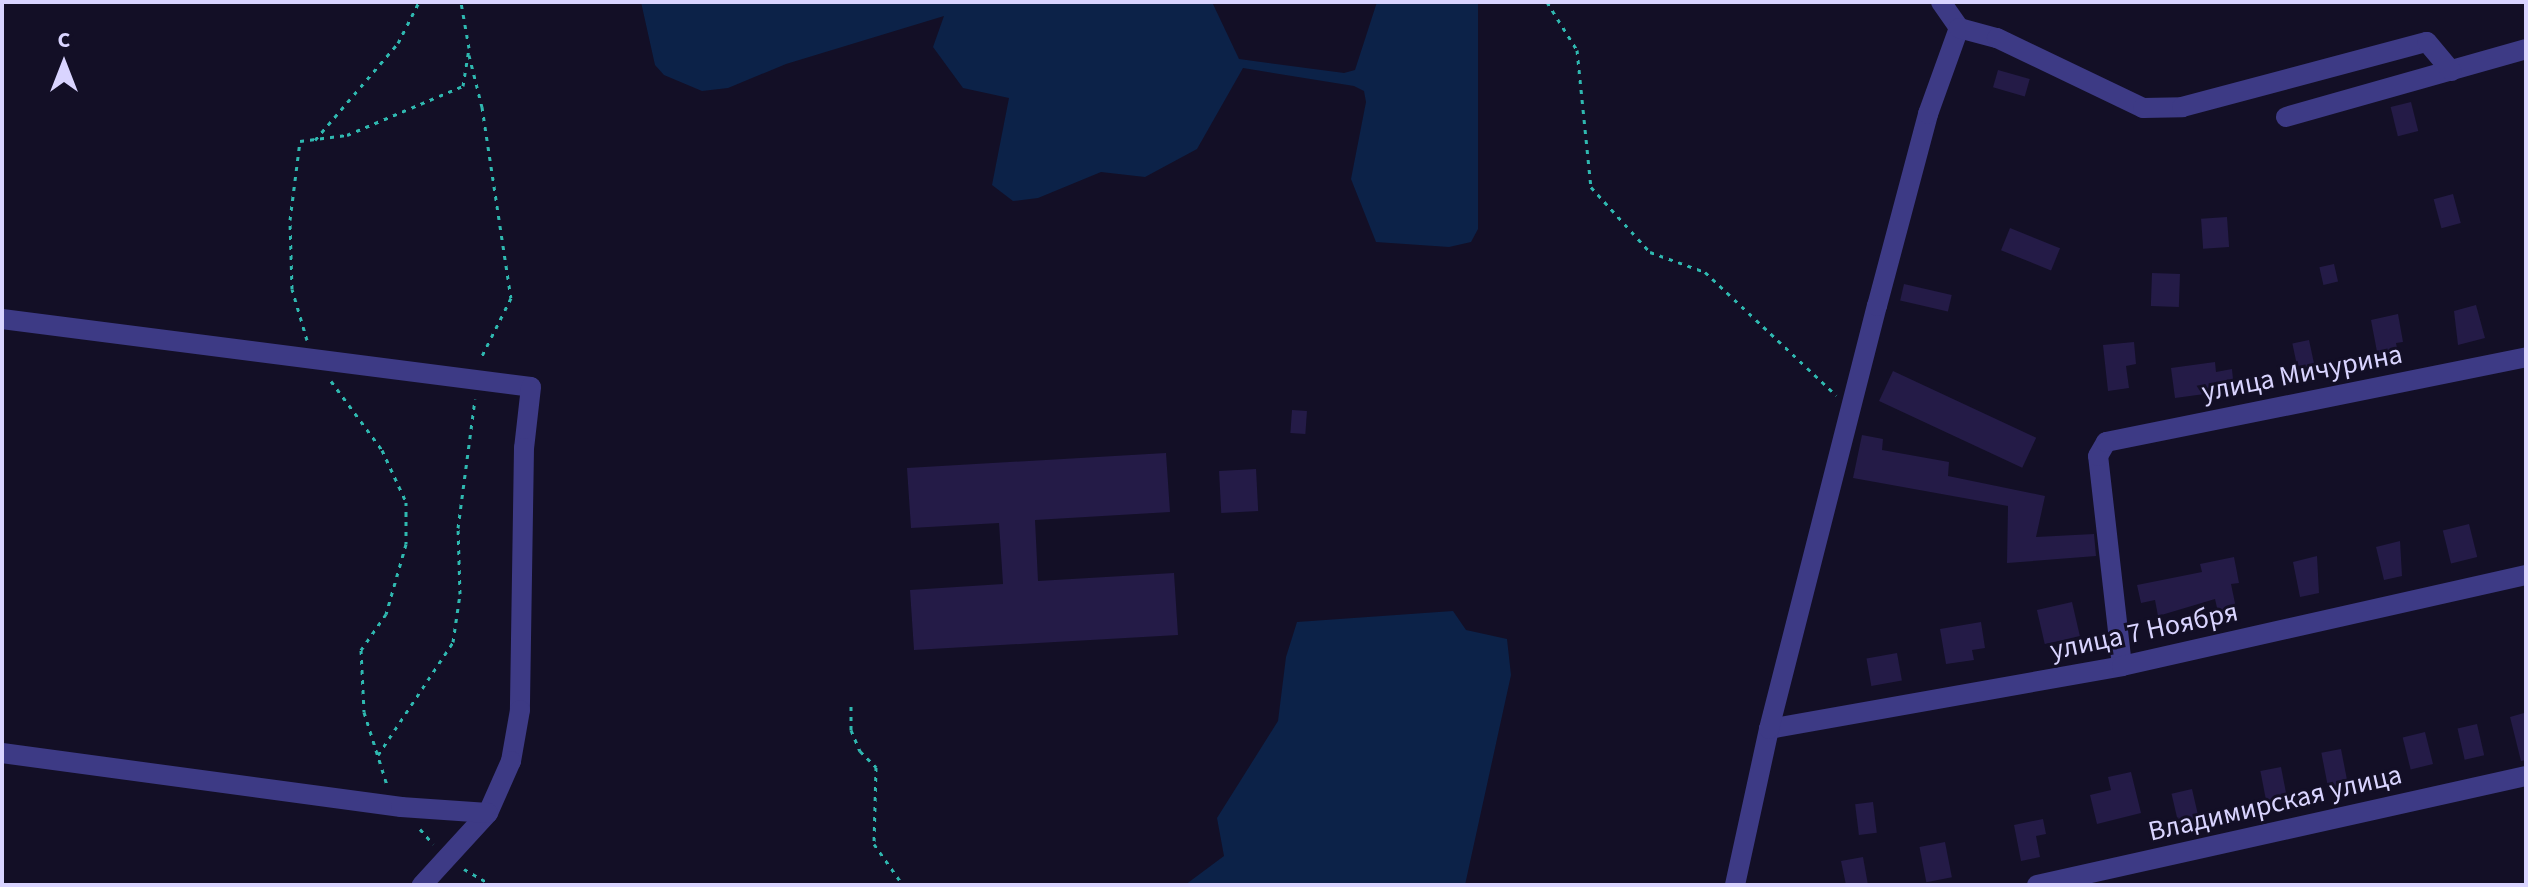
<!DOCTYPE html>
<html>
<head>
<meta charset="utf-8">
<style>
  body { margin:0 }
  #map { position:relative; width:2528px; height:887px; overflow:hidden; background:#130f26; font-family:"Source Sans 3",sans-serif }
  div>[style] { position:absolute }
  .water>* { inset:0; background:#0c2248 }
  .building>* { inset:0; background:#241b47; transform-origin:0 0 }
  .path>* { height:3px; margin-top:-1.5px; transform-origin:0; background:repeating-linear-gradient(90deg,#2fb8b0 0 4px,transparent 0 10px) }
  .minor>* { height:20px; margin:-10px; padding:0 10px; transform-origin:10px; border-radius:10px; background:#3d3a85 }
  span { translate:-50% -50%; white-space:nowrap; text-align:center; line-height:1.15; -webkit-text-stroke:6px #130f26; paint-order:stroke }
  .street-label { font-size:28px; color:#d9d4ff }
  .frame { position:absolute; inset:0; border:4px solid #d9d4ff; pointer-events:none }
  .north { position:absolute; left:24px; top:24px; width:80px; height:80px; -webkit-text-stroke:6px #130f26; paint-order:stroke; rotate:0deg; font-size:22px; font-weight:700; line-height:32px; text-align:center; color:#d9d4ff }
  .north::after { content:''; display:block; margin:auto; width:28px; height:36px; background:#d9d4ff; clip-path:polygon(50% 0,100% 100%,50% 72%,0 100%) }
</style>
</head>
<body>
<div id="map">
  <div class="water">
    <div style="clip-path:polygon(641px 2px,1212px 2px,1239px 59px,1344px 73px,1355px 70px,1377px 2px,1478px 2px,1478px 229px,1471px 242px,1449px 247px,1376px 242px,1351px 179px,1366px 102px,1364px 91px,1354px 86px,1243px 68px,1197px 149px,1145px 177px,1101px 172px,1038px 198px,1013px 201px,992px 185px,1009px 98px,963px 88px,933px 47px,944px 16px,786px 64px,728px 88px,702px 91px,664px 75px,655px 65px)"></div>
    <div style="clip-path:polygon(1453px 611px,1466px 630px,1507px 639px,1511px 675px,1465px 885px,1185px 885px,1224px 856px,1217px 818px,1278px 721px,1286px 657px,1297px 622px)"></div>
  </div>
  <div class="building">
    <div style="left:1998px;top:70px;width:33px;height:18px;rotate:16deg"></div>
    <div style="left:2411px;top:102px;width:30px;height:21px;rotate:76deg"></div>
    <div style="left:2453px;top:194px;width:30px;height:20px;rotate:75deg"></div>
    <div style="left:2227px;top:217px;width:30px;height:26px;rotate:86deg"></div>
    <div style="left:2010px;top:228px;width:54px;height:24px;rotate:22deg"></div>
    <div style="left:2334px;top:264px;width:18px;height:15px;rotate:77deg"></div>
    <div style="left:2152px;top:273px;width:28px;height:33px;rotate:2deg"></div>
    <div style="left:1904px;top:284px;width:49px;height:17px;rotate:13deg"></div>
    <div style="clip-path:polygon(2476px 305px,2485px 338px,2458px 345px,2454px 311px)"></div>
    <div style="clip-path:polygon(2398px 314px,2403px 342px,2396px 343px,2398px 353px,2378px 357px,2371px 320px)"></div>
    <div style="left:2309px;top:340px;width:30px;height:17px;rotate:78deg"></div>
    <div style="clip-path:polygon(2134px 342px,2136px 364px,2126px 366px,2129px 388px,2108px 391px,2103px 345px)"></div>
    <div style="clip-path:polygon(2215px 362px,2216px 372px,2232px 369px,2234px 390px,2175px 398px,2171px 368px)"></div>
    <div style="left:1893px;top:371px;width:158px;height:33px;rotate:25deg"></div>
    <div style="left:1292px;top:410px;width:15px;height:23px;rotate:4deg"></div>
    <div style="clip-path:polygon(1862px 435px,1883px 439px,1882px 450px,1949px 462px,1948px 476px,2045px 496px,2036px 537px,2094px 534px,2096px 556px,2007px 563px,2008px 506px,1853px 478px)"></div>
    <div style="clip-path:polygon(1166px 453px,1170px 512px,1035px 520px,1038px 581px,1174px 573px,1178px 635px,914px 650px,910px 590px,1003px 584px,999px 523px,911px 528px,907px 468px)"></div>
    <div style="left:1256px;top:469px;width:42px;height:37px;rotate:87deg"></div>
    <div style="left:2469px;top:524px;width:34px;height:27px;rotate:76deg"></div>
    <div style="clip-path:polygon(2400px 541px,2402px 576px,2384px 580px,2376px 547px)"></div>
    <div style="clip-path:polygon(2317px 556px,2319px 593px,2300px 597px,2293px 562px)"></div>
    <div style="clip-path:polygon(2234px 557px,2239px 583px,2231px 584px,2236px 608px,2218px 612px,2215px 599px,2158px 616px,2155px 600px,2141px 603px,2137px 585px,2202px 572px,2200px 564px)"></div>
    <div style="left:2072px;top:602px;width:35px;height:36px;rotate:77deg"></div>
    <div style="clip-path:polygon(1981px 622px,1985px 648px,1972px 650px,1974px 660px,1946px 664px,1940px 629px)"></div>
    <div style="left:1897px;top:653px;width:28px;height:31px;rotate:80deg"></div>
    <div style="clip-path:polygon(2524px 713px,2526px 760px,2521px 761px,2510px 717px)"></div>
    <div style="left:2477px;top:724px;width:32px;height:20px;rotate:77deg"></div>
    <div style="left:2425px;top:732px;width:33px;height:23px;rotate:76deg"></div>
    <div style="left:2341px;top:749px;width:36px;height:20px;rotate:79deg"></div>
    <div style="left:2281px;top:767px;width:33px;height:21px;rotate:79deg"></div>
    <div style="clip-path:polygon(2131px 772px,2141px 813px,2097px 824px,2090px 795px,2111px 790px,2108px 777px)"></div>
    <div style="left:2192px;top:789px;width:35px;height:21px;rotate:77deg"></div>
    <div style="left:1873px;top:802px;width:31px;height:18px;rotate:83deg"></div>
    <div style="clip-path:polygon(2043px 819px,2046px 834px,2036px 836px,2040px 857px,2021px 861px,2014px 825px)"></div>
    <div style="left:1945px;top:842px;width:36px;height:26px;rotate:79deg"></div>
    <div style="clip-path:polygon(1863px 857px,1868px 885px,1846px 885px,1841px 861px)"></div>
  </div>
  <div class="path">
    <div style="left:1547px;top:2px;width:57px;rotate:58deg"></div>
    <div style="left:1577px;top:50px;width:138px;rotate:84.2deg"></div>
    <div style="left:1591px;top:187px;width:88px;rotate:47.8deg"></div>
    <div style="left:1650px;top:252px;width:59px;rotate:20deg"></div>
    <div style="left:1705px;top:272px;width:180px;rotate:43.2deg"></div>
    <div style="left:469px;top:55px;width:54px;rotate:76deg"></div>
    <div style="left:482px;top:107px;width:193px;rotate:81.4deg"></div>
    <div style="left:511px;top:298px;width:69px;rotate:116.6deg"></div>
    <div style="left:315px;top:140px;width:128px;rotate:-49.4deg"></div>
    <div style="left:398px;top:43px;width:46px;rotate:-62.9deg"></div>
    <div style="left:307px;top:340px;width:53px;rotate:-106.4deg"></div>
    <div style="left:292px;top:289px;width:69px;rotate:-91.7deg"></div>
    <div style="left:290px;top:220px;width:80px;rotate:-82.8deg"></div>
    <div style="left:300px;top:141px;width:47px;rotate:-7.3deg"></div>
    <div style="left:347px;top:135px;width:126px;rotate:-22.9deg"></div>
    <div style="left:463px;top:86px;width:38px;rotate:-81deg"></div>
    <div style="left:469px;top:48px;width:47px;rotate:-99.9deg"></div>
    <div style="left:331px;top:381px;width:86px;rotate:53.5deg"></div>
    <div style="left:382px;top:450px;width:57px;rotate:65.2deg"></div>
    <div style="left:406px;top:502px;width:42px;rotate:90deg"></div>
    <div style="left:406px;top:544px;width:73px;rotate:105.9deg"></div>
    <div style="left:386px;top:614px;width:44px;rotate:124.8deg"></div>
    <div style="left:361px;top:650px;width:62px;rotate:87.2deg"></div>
    <div style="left:364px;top:712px;width:77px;rotate:72.5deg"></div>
    <div style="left:851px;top:706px;width:24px;rotate:90deg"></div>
    <div style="left:851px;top:730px;width:23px;rotate:67deg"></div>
    <div style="left:860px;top:751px;width:23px;rotate:45deg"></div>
    <div style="left:876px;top:767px;width:77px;rotate:91.5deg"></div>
    <div style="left:874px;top:844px;width:50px;rotate:54.7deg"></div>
    <div style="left:378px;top:755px;width:136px;rotate:-56.4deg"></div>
    <div style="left:453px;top:642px;width:49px;rotate:-81.7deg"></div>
    <div style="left:460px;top:594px;width:66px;rotate:-91.7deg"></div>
    <div style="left:458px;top:528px;width:130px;rotate:-82.5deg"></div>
    <div style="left:420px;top:829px;width:20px;rotate:49deg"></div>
    <div style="left:464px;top:869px;width:32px;rotate:30deg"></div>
  </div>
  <div class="minor">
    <div style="left:1941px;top:2px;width:32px;rotate:55deg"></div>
    <div style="left:2286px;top:117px;width:249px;rotate:-15.8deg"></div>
    <div style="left:2px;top:319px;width:533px;rotate:7.32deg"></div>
    <div style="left:531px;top:387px;width:61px;rotate:96.5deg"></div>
    <div style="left:524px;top:448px;width:262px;rotate:90.9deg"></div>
    <div style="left:520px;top:710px;width:52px;rotate:100deg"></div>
    <div style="left:511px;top:761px;width:57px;rotate:113.9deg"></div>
    <div style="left:488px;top:813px;width:98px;rotate:132.5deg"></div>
    <div style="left:2122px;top:666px;width:211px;rotate:-96.5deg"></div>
    <div style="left:2098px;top:456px;width:16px;rotate:-60deg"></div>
    <div style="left:2106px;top:442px;width:429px;rotate:-11.4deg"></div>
    <div style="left:1769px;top:729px;width:359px;rotate:-10.1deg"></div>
    <div style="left:2122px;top:666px;width:414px;rotate:-12.7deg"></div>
    <div style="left:2px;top:753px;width:403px;rotate:7.7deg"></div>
    <div style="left:401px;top:807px;width:87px;rotate:3.9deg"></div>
    <div style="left:1735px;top:885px;width:160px;rotate:-77.7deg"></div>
    <div style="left:1769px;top:729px;width:437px;rotate:-75.7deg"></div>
    <div style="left:1877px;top:306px;width:199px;rotate:-75.1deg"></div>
    <div style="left:1928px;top:114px;width:91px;rotate:-70.2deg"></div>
    <div style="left:1959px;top:28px;width:39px;rotate:15deg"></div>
    <div style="left:1997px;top:38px;width:162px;rotate:25.6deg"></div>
    <div style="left:2143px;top:108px;width:39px;rotate:-1deg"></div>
    <div style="left:2182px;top:107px;width:253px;rotate:-14.9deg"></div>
    <div style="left:2427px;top:42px;width:38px;rotate:50deg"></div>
    <div style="left:2037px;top:885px;width:501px;rotate:-12.57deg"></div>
  </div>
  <div class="street-label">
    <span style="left:2302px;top:373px;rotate:-11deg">улица Мичурина</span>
    <span style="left:2144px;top:631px;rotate:-12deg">улица 7 Ноября</span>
    <span style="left:2275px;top:803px;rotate:-13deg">Владимирская улица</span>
  </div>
  <div class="frame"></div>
  <div class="north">С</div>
</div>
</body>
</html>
